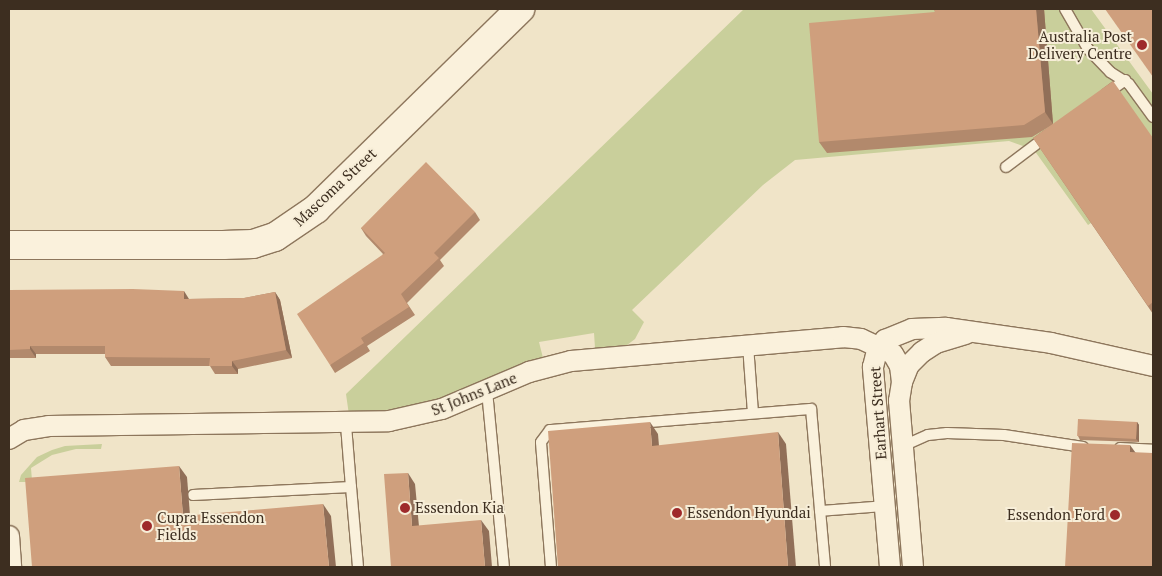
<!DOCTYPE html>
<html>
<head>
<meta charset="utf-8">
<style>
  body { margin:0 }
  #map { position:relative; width:1162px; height:576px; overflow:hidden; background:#f0e4c8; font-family:"PT Serif",serif }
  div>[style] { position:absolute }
  .green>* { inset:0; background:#c9cf9b }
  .roads { filter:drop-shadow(1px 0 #8d765c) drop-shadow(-1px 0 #8d765c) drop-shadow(0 1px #8d765c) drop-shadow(0 -1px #8d765c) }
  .lane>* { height:10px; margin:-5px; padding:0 5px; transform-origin:5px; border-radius:5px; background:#faf1dc }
  .street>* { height:20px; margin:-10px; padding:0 10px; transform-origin:10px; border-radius:10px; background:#faf1dc }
  .secondary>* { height:28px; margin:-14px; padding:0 14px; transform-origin:14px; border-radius:14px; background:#faf1dc }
  .wall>* { inset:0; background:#b2896c }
  .shaded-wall>* { inset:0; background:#916f58 }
  .building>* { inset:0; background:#cf9f7d; transform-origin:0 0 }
  .dots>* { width:14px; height:14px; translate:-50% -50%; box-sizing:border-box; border:2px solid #f7eed8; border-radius:50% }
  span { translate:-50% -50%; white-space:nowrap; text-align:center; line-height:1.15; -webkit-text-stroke:4px #f7eed8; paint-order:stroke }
  .poi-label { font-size:15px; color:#3d2e20 }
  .right { translate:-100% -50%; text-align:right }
  .left { translate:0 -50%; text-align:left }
  .street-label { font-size:15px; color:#3d2e20 }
  .frame { position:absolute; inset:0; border:10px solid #3d2e20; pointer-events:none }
</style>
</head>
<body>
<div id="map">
  <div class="green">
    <div style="clip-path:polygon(744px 9px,1091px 9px,1153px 94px,1153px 181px,1088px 225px,1034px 150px,1009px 141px,795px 160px,763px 185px,632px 310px,644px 322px,635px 339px,627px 345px,595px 348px,594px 333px,539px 342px,543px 358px,423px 405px,349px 415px,346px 394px)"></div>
    <div style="clip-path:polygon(102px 444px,101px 449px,76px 449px,52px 455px,31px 468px,39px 567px,26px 482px,19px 482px,21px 475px,37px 457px,52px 450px,65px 446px)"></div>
  </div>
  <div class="roads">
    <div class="lane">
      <div style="left:1065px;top:9px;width:46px;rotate:60.1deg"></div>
      <div style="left:1088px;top:49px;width:32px;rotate:46deg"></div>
      <div style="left:1110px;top:72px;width:22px;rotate:32deg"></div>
      <div style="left:1129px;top:84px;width:41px;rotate:54deg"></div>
      <div style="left:1106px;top:94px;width:24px;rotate:-36deg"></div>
      <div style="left:1006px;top:167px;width:51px;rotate:-37.1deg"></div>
      <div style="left:748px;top:345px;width:68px;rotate:85.8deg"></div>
      <div style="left:487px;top:391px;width:177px;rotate:84.5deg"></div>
      <div style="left:346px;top:425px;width:62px;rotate:85.4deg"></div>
      <div style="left:903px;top:446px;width:27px;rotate:-24deg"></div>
      <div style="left:928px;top:435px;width:19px;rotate:-6deg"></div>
      <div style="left:947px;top:433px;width:57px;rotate:2deg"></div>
      <div style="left:1004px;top:435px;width:80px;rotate:8.6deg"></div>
      <div style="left:1120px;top:448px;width:33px;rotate:3deg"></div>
      <div style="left:193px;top:495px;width:158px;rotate:-2.9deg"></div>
      <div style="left:351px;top:487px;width:80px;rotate:85deg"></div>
      <div style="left:820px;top:511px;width:65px;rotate:-4.4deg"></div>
      <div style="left:551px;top:567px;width:125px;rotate:-94.6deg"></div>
      <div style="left:541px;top:442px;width:15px;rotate:-53deg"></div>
      <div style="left:550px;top:430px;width:262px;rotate:-4.6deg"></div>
      <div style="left:811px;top:409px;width:159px;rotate:84.9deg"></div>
    </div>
    <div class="street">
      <div style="left:9px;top:439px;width:17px;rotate:-31deg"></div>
      <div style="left:24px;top:430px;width:25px;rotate:-9deg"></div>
      <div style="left:49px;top:426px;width:340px;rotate:-0.8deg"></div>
      <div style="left:389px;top:421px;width:54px;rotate:-12.8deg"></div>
      <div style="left:442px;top:409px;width:95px;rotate:-23deg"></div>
      <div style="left:529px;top:372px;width:43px;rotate:-14.7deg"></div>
      <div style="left:571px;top:361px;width:273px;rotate:-5deg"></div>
      <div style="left:843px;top:337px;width:18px;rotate:6deg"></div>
      <div style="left:861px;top:339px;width:35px;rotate:25deg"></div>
      <div style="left:893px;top:354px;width:14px;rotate:60deg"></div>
      <div style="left:900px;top:366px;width:16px;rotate:83deg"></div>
      <div style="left:9px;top:536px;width:31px;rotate:86deg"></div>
      <div style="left:890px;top:567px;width:201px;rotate:-94.9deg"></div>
      <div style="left:873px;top:367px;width:16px;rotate:-76deg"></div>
      <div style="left:877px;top:351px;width:14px;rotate:-54deg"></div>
      <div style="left:885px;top:340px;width:29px;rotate:-22deg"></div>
      <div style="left:912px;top:329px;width:34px;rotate:-2deg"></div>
      <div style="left:946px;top:328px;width:106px;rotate:8.1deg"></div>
      <div style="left:1051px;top:343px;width:105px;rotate:12.7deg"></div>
      <div style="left:913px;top:567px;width:167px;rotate:-94.8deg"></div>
      <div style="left:899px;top:401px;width:19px;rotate:-81deg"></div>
      <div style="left:902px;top:382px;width:18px;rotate:-68deg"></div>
      <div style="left:909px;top:365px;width:18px;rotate:-45deg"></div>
      <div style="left:922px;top:352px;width:17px;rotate:-33deg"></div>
      <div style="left:936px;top:343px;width:31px;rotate:-17deg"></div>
    </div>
    <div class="secondary">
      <div style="left:9px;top:245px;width:214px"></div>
      <div style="left:223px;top:245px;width:30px;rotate:-2deg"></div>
      <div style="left:253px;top:244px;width:23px;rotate:-18deg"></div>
      <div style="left:275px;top:237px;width:50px;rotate:-34.3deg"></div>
      <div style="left:316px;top:209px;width:286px;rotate:-44.4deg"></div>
    </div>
  </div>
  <div class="wall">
    <div style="clip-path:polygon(934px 9px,1044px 9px,1053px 124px,1153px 138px,1153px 314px,1033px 138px,1052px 125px,1032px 137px,827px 153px,819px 142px,935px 12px)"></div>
    <div style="clip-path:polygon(475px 212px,480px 220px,440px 260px,444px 266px,407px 303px,415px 315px,367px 346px,370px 351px,335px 373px,330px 365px,383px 254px,366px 236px,361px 228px)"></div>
    <div style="clip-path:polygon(9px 290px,189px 299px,244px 298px,275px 292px,280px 300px,292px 358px,238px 369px,238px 374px,215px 374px,210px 366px,111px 366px,105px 357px,105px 354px,36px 354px,36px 358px,9px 358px)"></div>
    <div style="clip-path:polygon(1137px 422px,1139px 425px,1139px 442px,1080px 440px,1078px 436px)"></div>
  </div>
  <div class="shaded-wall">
    <div style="clip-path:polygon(1036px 9px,1044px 9px,1053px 124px,1045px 112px)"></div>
    <div style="clip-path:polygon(184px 291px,189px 299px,184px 299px)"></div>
    <div style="clip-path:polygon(275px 292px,280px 300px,292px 358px,286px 350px)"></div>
    <div style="clip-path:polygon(30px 346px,36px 354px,36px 358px,30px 349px)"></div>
    <div style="clip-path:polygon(232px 361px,238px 369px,238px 374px,232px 366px)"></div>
    <div style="clip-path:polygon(650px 422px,658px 434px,660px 458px,652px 446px)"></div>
    <div style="clip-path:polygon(1137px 422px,1139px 425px,1139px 442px,1136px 439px)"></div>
    <div style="clip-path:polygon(778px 432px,786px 444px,796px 567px,788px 567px)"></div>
    <div style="clip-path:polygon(1130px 445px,1138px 456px,1130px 452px)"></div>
    <div style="clip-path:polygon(179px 466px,187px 477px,191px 528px,183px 516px)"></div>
    <div style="clip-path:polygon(408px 473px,415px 484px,420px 537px,412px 526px)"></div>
    <div style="clip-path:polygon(323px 504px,331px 516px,336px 567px,329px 567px)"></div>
    <div style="clip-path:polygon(481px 520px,489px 531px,492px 567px,485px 567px)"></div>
  </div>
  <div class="building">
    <div style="clip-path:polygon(934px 9px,1036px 9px,1045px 112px,1024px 125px,819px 142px,809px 23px,935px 12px)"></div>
    <div style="clip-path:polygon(1105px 9px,1153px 9px,1153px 77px)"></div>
    <div style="clip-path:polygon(1113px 81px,1153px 138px,1153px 302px,1148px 306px,1033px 138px)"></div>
    <div style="clip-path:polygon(426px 162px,475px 212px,434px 253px,439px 258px,401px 294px,409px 307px,361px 338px,364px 343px,330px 365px,297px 314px,385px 253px,361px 228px)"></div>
    <div style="clip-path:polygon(133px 289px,184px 291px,184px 299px,244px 298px,275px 292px,286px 350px,232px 361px,232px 366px,209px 366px,210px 358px,105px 357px,105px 346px,30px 346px,30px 349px,9px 350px,9px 290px)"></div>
    <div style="left:1078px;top:419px;width:59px;height:17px;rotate:3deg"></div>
    <div style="clip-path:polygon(650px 422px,652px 446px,778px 432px,788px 567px,558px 567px,548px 431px)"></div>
    <div style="clip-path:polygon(1072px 443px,1130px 445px,1130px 452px,1153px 453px,1153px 567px,1065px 567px)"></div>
    <div style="clip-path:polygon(179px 466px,183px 516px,323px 504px,329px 567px,32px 567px,25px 478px)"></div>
    <div style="clip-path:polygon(408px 473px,412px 526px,481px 520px,485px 567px,391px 567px,384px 474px)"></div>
  </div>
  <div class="dots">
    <div style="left:1142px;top:45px;background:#9e2a2b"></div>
    <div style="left:405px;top:508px;background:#9e2a2b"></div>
    <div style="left:677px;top:513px;background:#9e2a2b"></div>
    <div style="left:1115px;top:515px;background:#9e2a2b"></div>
    <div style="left:147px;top:526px;background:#9e2a2b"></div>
  </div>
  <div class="poi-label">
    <span class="right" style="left:1132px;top:45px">Australia Post<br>Delivery Centre</span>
    <span class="left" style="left:415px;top:508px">Essendon Kia</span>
    <span class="left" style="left:687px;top:513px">Essendon Hyundai</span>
    <span class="right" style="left:1105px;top:515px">Essendon Ford</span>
    <span class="left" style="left:157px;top:526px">Cupra Essendon<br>Fields</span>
  </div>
  <div class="street-label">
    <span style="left:335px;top:187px;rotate:-43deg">Mascoma Street</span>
    <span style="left:474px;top:394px;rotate:-22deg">St Johns Lane</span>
    <span style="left:878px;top:413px;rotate:-94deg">Earhart Street</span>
  </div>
  <div class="frame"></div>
</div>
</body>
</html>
